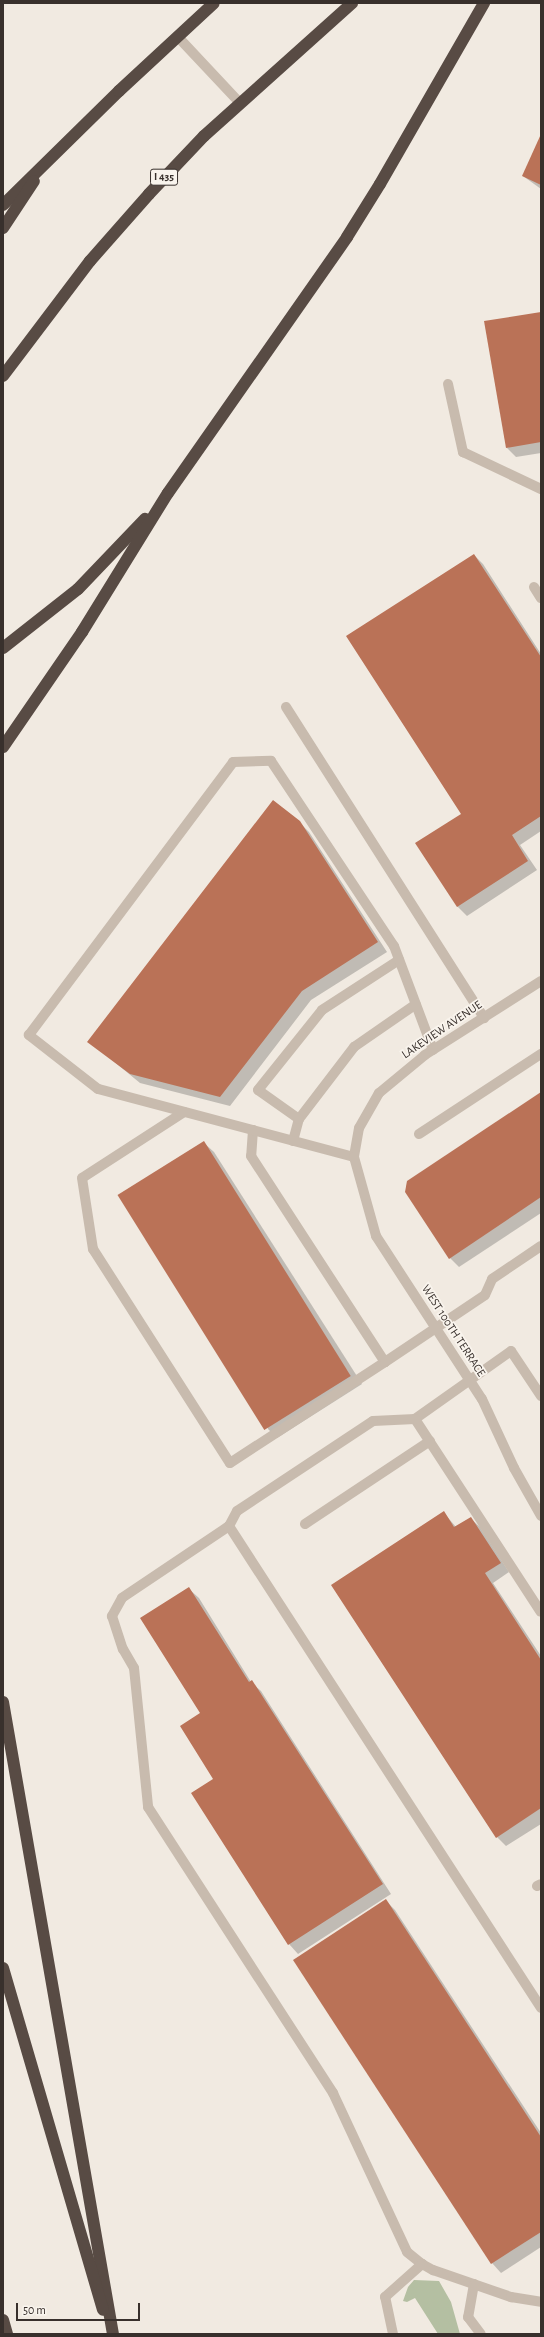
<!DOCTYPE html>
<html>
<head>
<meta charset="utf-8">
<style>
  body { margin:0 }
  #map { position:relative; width:544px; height:2337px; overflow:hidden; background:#f1eae1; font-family:"Alegreya Sans",sans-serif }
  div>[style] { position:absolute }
  .green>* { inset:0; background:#b4bfa2 }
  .shadow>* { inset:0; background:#0003 }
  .building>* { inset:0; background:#ba7257; transform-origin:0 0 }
  .service>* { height:10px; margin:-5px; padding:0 5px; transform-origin:5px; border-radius:5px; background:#c8bbae }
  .minor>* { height:10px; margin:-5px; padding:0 5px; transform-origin:5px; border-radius:5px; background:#c8bbae }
  .motorway>* { height:12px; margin:-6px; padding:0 6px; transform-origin:6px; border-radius:6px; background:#584b44 }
  span { translate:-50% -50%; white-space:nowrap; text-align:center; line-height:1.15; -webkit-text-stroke:3.5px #f9f4ed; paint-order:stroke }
  .shield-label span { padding:1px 3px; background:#f9f4ed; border:1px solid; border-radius:3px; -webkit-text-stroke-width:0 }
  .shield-label { font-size:11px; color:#38302c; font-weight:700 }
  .street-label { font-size:12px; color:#38302c }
  .frame { position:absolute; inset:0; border:4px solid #38302c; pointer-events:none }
  .scale { position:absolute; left:16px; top:2303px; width:124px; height:18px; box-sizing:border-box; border:2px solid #38302c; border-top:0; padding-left:5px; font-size:12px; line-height:14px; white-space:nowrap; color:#38302c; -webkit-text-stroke:3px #f9f4ed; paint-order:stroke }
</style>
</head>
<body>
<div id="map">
  <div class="green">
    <div style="clip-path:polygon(414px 2280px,439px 2281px,451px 2302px,460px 2334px,438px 2334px,415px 2298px,407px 2302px,403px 2301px,408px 2287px)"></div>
  </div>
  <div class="shadow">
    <div style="clip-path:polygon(541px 136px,541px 189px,523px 176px)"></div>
    <div style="clip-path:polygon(541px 313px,541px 453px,516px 457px,507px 448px)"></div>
    <div style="clip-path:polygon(474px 555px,483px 564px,541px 654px,541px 831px,520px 845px,537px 870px,467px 916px,457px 906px)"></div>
    <div style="clip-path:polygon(299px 822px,309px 832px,387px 952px,311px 1000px,230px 1106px,140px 1083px,89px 1041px)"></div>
    <div style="clip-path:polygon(541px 1093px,541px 1213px,459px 1267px,450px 1258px)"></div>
    <div style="clip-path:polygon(204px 1143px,214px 1152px,362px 1384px,277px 1438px,268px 1429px)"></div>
    <div style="clip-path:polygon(444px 1513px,456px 1527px,470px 1518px,480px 1527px,509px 1572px,493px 1583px,541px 1656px,541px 1824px,506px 1846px,497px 1837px)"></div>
    <div style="clip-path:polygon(189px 1589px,199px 1598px,251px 1682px,261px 1691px,391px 1894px,298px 1954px,289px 1944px,215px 1779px,201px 1714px)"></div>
    <div style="clip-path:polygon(386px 1901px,395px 1910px,541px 2133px,541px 2247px,501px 2273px,492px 2263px,295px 1960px)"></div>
  </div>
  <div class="building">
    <div style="clip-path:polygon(541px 134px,541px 185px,522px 176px)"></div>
    <div style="clip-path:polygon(541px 312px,541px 442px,506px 448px,484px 321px)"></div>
    <div style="clip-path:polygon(474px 554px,541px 657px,541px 816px,512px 835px,528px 861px,457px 907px,415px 843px,461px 814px,346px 636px)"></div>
    <div style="clip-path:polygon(273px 800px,300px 821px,378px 942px,302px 991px,220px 1097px,130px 1074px,87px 1042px)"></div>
    <div style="clip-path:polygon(541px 1092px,541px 1197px,449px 1259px,405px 1192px,407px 1181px)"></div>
    <div style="left:204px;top:1141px;width:277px;height:102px;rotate:58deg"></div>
    <div style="clip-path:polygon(444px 1511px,454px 1527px,471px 1517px,501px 1563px,485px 1573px,541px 1660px,541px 1808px,496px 1838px,331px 1585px)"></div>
    <div style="clip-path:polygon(189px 1587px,249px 1682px,252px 1680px,383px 1884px,288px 1945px,191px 1793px,213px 1779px,180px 1726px,200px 1713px,140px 1618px)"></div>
    <div style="clip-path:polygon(386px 1899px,541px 2137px,541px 2232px,491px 2264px,293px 1960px)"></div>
  </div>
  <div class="service">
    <div style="left:178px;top:37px;width:91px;rotate:46.8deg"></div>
    <div style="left:448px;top:384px;width:70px;rotate:77.6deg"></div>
    <div style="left:463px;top:452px;width:86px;rotate:25.4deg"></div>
    <div style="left:534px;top:587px;width:13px;rotate:58deg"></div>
    <div style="left:286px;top:707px;width:369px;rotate:57.5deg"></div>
    <div style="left:184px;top:1112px;width:121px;rotate:147.1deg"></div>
    <div style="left:82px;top:1178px;width:72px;rotate:81.2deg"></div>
    <div style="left:93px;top:1249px;width:254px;rotate:57.4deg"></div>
    <div style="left:230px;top:1463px;width:185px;rotate:-33.1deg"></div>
    <div style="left:299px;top:1119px;width:91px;rotate:-52.6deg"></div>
    <div style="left:354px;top:1047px;width:75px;rotate:-34.7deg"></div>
    <div style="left:253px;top:1130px;width:26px;rotate:94deg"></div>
    <div style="left:251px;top:1156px;width:246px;rotate:57deg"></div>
    <div style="left:385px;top:1362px;width:120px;rotate:-33.8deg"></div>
    <div style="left:485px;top:1295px;width:17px;rotate:-66deg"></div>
    <div style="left:492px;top:1279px;width:59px;rotate:-34deg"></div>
    <div style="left:419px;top:1134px;width:146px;rotate:-33.3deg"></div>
    <div style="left:293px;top:1141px;width:23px;rotate:-75deg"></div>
    <div style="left:299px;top:1119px;width:50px;rotate:-144.7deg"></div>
    <div style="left:258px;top:1090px;width:102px;rotate:-51.3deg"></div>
    <div style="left:322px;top:1010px;width:92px;rotate:-33deg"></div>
    <div style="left:354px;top:1157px;width:265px;rotate:-165.1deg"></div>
    <div style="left:98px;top:1089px;width:88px;rotate:-142deg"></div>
    <div style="left:29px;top:1035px;width:341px;rotate:-53.2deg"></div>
    <div style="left:233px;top:762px;width:38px;rotate:-2deg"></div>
    <div style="left:271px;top:761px;width:222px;rotate:56.4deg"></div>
    <div style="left:394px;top:946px;width:111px;rotate:69.4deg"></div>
    <div style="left:541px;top:1396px;width:54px;rotate:-123.7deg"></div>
    <div style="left:511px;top:1351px;width:118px;rotate:144.7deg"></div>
    <div style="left:415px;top:1419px;width:230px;rotate:56.9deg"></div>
    <div style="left:415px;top:1419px;width:42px;rotate:177.3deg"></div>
    <div style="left:373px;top:1421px;width:163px;rotate:146.5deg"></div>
    <div style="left:237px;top:1511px;width:17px;rotate:118deg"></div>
    <div style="left:229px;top:1526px;width:574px;rotate:57.08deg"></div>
    <div style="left:305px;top:1524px;width:150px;rotate:-33.6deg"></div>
    <div style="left:229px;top:1526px;width:129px;rotate:146.1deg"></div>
    <div style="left:122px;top:1598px;width:21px;rotate:119deg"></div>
    <div style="left:112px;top:1616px;width:35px;rotate:72deg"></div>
    <div style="left:123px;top:1649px;width:22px;rotate:60deg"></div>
    <div style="left:134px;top:1668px;width:140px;rotate:84.2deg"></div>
    <div style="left:148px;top:1807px;width:341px;rotate:57.1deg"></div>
    <div style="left:333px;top:2093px;width:175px;rotate:65deg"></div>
    <div style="left:407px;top:2252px;width:19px;rotate:39deg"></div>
    <div style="left:422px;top:2264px;width:13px;rotate:29deg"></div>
    <div style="left:433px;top:2270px;width:83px;rotate:19.1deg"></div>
    <div style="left:511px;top:2297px;width:30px;rotate:9deg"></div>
    <div style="left:537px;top:1886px;width:4px;rotate:-27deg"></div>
    <div style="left:474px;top:2284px;width:34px;rotate:100deg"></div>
    <div style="left:468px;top:2317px;width:21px;rotate:53deg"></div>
    <div style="left:393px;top:2334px;width:38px;rotate:-102deg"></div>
    <div style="left:385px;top:2297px;width:50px;rotate:-41.7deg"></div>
  </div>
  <div class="minor">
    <div style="left:541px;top:981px;width:138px;rotate:147.5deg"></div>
    <div style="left:425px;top:1055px;width:60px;rotate:140.4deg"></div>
    <div style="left:379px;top:1093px;width:40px;rotate:119.7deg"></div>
    <div style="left:359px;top:1128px;width:29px;rotate:100deg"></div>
    <div style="left:354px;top:1157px;width:82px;rotate:74.4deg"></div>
    <div style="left:376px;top:1236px;width:194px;rotate:57deg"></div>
    <div style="left:482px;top:1399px;width:76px;rotate:65.1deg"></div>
    <div style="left:514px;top:1468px;width:55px;rotate:60.6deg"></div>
  </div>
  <div class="motorway">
    <div style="left:3px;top:205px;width:163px;rotate:-44.5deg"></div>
    <div style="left:119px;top:91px;width:129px;rotate:-42.8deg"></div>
    <div style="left:3px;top:228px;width:56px;rotate:-56.6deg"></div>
    <div style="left:3px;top:376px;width:144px;rotate:-52.9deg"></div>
    <div style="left:90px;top:261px;width:89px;rotate:-48.6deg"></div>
    <div style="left:149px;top:194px;width:80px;rotate:-46.5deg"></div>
    <div style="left:204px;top:136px;width:199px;rotate:-41.9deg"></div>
    <div style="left:3px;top:648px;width:95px;rotate:-38.2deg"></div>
    <div style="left:78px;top:589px;width:97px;rotate:-46.3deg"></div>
    <div style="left:3px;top:747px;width:140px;rotate:-55.5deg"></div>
    <div style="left:82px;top:632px;width:163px;rotate:-58.3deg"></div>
    <div style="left:168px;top:493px;width:312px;rotate:-55deg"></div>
    <div style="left:347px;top:237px;width:62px;rotate:-58.1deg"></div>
    <div style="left:380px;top:184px;width:209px;rotate:-60.1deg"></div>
    <div style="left:3px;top:1702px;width:642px;rotate:80.13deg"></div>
    <div style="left:3px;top:1968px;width:356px;rotate:73.7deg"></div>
    <div style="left:3px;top:2320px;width:15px;rotate:74deg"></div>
  </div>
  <div class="shield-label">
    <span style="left:164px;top:177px">I 435</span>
  </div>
  <div class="street-label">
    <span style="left:442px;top:1030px;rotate:-34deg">LAKEVIEW AVENUE</span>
    <span style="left:453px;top:1331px;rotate:57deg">WEST 100TH TERRACE</span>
  </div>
  <div class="frame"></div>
  <div class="scale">50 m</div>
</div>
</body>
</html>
